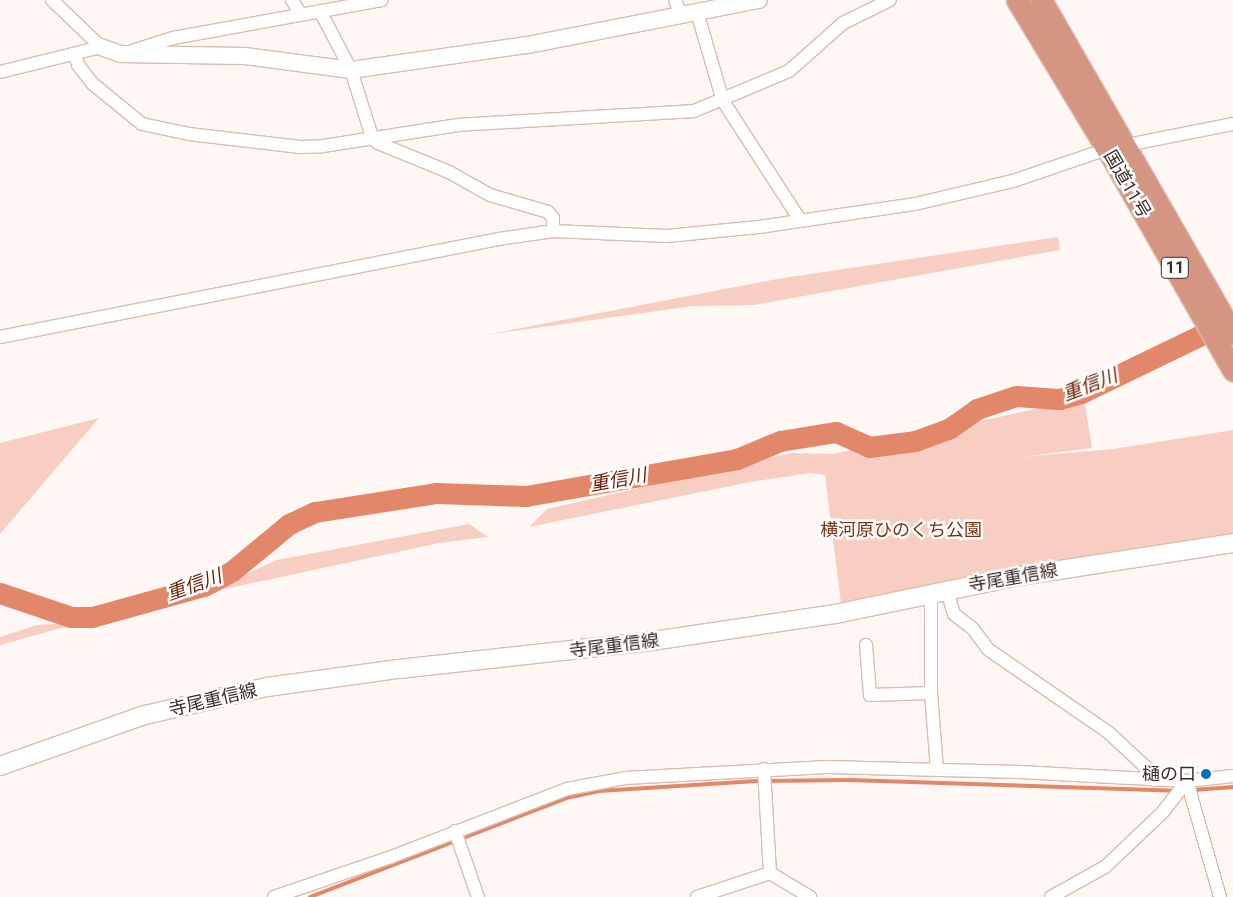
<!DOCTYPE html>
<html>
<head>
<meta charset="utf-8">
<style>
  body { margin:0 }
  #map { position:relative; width:1233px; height:897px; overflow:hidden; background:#fff7f4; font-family:Roboto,"Noto Sans JP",sans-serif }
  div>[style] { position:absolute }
  .green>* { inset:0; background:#f7cec1 }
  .stream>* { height:4px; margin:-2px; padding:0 2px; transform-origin:2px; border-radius:2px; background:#e2876a }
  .river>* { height:21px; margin:-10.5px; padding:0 10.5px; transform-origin:10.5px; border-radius:10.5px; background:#e2876a }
  .roads { filter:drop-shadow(1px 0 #debaae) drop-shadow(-1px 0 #debaae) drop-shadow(0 1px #debaae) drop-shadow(0 -1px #debaae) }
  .minor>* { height:12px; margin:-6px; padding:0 6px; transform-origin:6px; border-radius:6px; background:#fff }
  .tertiary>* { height:16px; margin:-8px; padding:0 8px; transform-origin:8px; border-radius:8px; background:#fff }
  .secondary>* { height:18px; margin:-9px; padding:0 9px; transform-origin:9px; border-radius:9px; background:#fff }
  .trunk>* { height:21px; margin:-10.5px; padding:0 10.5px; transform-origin:10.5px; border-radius:10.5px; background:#d49682 }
  .dots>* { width:14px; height:14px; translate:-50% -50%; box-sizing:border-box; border:2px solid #fff; border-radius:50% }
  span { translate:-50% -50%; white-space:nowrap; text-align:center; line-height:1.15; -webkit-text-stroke:5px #fff; paint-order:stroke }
  .shield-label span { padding:1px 4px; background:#fff; border:1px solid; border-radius:4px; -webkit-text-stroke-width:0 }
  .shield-label { font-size:16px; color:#392b26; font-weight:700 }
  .street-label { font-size:18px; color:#392b26 }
  .park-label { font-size:18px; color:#802f12 }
  .poi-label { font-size:18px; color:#392b26 }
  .right { translate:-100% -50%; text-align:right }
  .water-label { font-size:19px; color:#6d1d00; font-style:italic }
</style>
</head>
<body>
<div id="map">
  <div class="green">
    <div style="clip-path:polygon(1058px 237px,1060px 250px,754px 305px,693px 306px,485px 335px,777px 279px)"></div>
    <div style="clip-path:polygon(1084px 398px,1092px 448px,1021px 457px,1113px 449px,1233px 430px,1233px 535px,841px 603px,825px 475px,810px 473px,750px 482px,529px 527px,547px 509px,792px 453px,834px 454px)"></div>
    <div style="clip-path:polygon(99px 418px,0 534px,0 443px)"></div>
    <div style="clip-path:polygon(469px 524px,488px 537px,439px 543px,201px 594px,277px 560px)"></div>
    <div style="clip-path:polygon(82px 622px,4px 644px,0 646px,0 637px,37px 625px)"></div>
  </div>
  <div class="stream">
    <div style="left:1193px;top:790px;width:40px;rotate:-4.3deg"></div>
    <div style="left:310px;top:897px;width:274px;rotate:-21.1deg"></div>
    <div style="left:566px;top:798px;width:34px;rotate:-12deg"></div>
    <div style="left:599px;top:791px;width:158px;rotate:-3.6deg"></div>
    <div style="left:757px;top:781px;width:93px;rotate:-0.6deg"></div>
    <div style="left:850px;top:780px;width:326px;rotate:1.9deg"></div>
  </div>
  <div class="river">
    <div style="left:0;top:593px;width:75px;rotate:18.7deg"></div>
    <div style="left:71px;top:617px;width:21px"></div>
    <div style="left:92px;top:617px;width:116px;rotate:-15.5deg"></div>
    <div style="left:204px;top:586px;width:32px;rotate:-28deg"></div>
    <div style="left:232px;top:571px;width:74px;rotate:-39.5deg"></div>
    <div style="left:289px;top:524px;width:29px;rotate:-25deg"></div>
    <div style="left:315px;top:512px;width:122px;rotate:-8.9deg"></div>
    <div style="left:436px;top:493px;width:90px;rotate:1.9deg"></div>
    <div style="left:526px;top:496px;width:214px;rotate:-9.9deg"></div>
    <div style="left:737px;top:459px;width:47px;rotate:-22.7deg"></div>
    <div style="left:780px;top:441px;width:57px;rotate:-9.1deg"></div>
    <div style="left:836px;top:432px;width:36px;rotate:24deg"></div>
    <div style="left:869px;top:447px;width:46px;rotate:-7.4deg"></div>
    <div style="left:915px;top:441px;width:37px;rotate:-20deg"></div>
    <div style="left:950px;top:428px;width:33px;rotate:-35deg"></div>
    <div style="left:977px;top:409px;width:41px;rotate:-18.4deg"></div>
    <div style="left:1016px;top:396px;width:43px;rotate:4deg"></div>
    <div style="left:1059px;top:399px;width:23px;rotate:-15deg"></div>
    <div style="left:1081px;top:393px;width:161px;rotate:-25.8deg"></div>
  </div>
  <div class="roads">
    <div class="minor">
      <div style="left:52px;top:0;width:68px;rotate:43.8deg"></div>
      <div style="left:292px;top:0;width:17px;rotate:59deg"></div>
      <div style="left:675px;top:0;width:16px;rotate:68deg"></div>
      <div style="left:320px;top:11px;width:67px;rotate:62.3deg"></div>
      <div style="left:351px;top:70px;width:70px;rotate:72.6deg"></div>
      <div style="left:372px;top:137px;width:8px;rotate:45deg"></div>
      <div style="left:378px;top:143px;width:77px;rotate:22.2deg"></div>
      <div style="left:449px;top:172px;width:47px;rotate:29.3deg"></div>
      <div style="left:490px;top:195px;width:60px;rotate:16.3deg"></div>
      <div style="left:548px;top:212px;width:8px;rotate:50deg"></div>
      <div style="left:553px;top:218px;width:13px;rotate:90deg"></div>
      <div style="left:697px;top:12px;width:93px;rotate:73.7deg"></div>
      <div style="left:723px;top:101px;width:142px;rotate:57.1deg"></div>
      <div style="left:132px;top:51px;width:43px;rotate:-17.6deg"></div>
      <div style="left:173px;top:38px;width:212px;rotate:-10.3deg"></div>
      <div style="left:75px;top:54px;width:11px;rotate:75deg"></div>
      <div style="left:78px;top:65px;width:24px;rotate:52deg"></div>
      <div style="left:93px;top:84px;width:63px;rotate:39.2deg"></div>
      <div style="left:142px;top:124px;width:48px;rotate:12deg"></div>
      <div style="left:189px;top:134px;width:112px;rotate:6.7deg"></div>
      <div style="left:300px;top:147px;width:23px;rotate:-2deg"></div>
      <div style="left:323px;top:146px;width:137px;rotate:-8.8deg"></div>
      <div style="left:458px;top:125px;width:236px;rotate:-3.4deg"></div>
      <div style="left:694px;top:111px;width:103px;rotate:-22.8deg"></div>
      <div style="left:789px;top:71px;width:72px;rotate:-41.6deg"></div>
      <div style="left:843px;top:23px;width:52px;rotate:-26.1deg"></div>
      <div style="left:0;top:72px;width:104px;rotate:-13.9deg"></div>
      <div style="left:0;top:337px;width:509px;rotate:-11.11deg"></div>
      <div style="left:499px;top:239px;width:55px;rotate:-8.4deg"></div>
      <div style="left:553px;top:231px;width:114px;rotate:2.5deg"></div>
      <div style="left:667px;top:236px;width:92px;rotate:-5.6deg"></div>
      <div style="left:759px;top:227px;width:158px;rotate:-8.4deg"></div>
      <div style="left:915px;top:204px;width:101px;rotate:-13.2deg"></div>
      <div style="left:1013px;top:181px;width:99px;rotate:-18.8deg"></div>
      <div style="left:1107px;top:149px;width:128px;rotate:-11.2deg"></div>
      <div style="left:947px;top:591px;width:24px;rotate:73deg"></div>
      <div style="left:954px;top:614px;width:24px;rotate:38deg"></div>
      <div style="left:973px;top:629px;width:26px;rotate:53deg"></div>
      <div style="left:989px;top:650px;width:145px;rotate:34.6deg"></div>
      <div style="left:1108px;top:732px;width:57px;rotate:42.9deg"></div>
      <div style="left:1150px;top:771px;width:10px;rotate:66deg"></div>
      <div style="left:931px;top:594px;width:99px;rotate:90deg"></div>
      <div style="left:931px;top:693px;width:76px;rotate:85.5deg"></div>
      <div style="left:866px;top:645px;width:50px;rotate:85.4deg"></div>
      <div style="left:870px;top:695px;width:61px;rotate:-1.9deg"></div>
      <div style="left:764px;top:769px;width:104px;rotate:86.7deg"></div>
      <div style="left:1187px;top:781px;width:121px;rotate:74.1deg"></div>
      <div style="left:455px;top:831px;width:70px;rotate:70.8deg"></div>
      <div style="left:274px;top:897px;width:124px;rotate:-18.9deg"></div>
      <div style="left:391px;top:857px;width:189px;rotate:-21.1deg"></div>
      <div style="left:567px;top:789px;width:59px;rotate:-10.7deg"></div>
      <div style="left:625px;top:778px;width:202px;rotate:-3.1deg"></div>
      <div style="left:827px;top:767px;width:193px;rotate:1.5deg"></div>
      <div style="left:1020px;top:772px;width:167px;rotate:3.1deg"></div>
      <div style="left:1187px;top:781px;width:46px;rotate:-6.2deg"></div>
      <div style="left:697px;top:897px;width:77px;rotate:-18.2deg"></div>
      <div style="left:770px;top:873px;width:47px;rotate:31deg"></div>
      <div style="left:1051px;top:897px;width:62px;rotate:-29.1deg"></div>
      <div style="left:1105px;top:867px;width:79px;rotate:-43.5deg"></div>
      <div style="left:1162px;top:813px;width:41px;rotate:-52deg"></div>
    </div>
    <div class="tertiary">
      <div style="left:101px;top:47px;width:20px;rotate:20deg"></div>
      <div style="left:120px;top:54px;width:125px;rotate:0.9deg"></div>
      <div style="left:245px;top:56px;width:107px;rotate:7.5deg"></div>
      <div style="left:351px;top:70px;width:178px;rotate:-8.1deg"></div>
      <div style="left:527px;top:45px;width:236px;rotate:-11deg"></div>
    </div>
    <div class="secondary">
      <div style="left:0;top:766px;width:154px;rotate:-19.4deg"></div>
      <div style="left:145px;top:715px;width:125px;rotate:-12.9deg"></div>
      <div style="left:267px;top:687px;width:133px;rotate:-7.8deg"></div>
      <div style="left:399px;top:669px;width:255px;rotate:-6.3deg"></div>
      <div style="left:652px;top:641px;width:185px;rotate:-8.4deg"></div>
      <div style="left:835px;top:614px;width:183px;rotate:-11.7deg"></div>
      <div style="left:1014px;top:577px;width:222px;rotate:-8.8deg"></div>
    </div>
    <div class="trunk">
      <div style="left:1017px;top:0;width:194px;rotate:58.9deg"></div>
      <div style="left:1117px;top:166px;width:235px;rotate:60.4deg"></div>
      <div style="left:1041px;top:0;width:385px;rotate:60.1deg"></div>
    </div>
  </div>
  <div class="dots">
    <div style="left:1206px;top:774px;background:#0170bb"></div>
  </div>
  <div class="shield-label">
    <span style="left:1175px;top:268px">11</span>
  </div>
  <div class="street-label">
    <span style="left:1127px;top:184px;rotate:60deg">国道11号</span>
    <span style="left:1013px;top:578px;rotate:-10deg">寺尾重信線</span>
    <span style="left:614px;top:646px;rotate:-7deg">寺尾重信線</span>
    <span style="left:213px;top:700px;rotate:-13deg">寺尾重信線</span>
  </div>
  <div class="park-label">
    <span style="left:901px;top:530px">横河原ひのくち公園</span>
  </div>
  <div class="poi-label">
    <span class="right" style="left:1196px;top:774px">樋の口</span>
  </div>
  <div class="water-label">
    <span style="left:1090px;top:385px;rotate:-21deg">重信川</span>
    <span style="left:618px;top:480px;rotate:-10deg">重信川</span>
    <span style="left:194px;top:585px;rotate:-20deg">重信川</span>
  </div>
</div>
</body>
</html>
